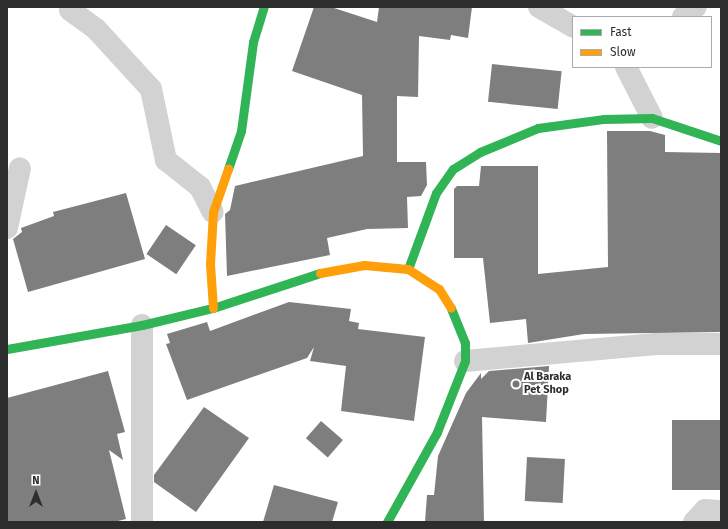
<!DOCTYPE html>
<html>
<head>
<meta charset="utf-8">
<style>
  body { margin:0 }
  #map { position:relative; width:728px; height:529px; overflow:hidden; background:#fff; font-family:"Fira Sans",sans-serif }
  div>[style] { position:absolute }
  .building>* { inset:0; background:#7e7e7e; transform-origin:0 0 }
  .street>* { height:22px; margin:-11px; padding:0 11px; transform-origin:11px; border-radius:11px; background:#d2d2d2 }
  .fast>* { height:9px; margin:-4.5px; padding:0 4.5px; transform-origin:4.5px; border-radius:4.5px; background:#30b455 }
  .slow>* { height:9px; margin:-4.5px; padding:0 4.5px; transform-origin:4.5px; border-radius:4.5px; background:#ff9f0a }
  .dots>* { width:11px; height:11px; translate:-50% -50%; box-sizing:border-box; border:2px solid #fff; border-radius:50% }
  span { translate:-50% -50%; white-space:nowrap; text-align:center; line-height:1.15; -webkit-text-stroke:4px #fff; paint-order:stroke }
  .poi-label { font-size:11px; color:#2d2d2d; font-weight:700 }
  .left { translate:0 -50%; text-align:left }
  .frame { position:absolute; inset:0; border:8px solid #2d2d2d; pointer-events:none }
  .legend { position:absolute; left:572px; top:16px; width:140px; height:52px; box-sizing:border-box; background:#fff; border:1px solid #ababab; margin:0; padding:5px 7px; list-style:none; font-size:12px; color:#2d2d2d }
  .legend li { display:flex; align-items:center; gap:8px; height:20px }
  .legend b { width:20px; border:1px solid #ababab }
  .north { position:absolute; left:16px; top:473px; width:40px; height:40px; -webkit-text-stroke:3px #fff; paint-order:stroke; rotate:0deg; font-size:11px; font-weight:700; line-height:16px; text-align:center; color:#2d2d2d }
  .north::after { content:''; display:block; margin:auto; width:14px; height:18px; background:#2d2d2d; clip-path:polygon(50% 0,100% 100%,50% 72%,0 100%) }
</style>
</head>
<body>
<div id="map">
  <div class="building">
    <div style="clip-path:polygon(314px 7px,331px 7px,377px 22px,379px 7px,472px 7px,468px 38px,451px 35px,450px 40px,419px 36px,418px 97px,397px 96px,397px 162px,426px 162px,427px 185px,421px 196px,407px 197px,408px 228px,367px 229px,327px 238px,330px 255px,227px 276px,225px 214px,230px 210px,235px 186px,363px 156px,362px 95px,292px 71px)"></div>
    <div style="left:492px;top:64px;width:70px;height:38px;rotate:6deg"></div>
    <div style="clip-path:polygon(607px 131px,650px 131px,665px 135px,665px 152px,721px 153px,721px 332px,584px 334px,528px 343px,526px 319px,490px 323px,483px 258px,454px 258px,454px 189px,457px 186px,479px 186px,481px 166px,538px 166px,538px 274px,608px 267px)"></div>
    <div style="clip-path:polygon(126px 193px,145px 259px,28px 292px,13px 239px,22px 232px,21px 228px,54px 216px,53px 212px)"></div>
    <div style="left:166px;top:225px;width:36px;height:35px;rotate:34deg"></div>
    <div style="clip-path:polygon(289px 302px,351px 309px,349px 321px,359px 323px,358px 329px,425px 337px,414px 421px,341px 411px,346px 366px,310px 361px,314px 347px,307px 358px,187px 400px,166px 344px,170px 343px,167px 334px,207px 322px,210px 331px)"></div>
    <div style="clip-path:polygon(549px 366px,546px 422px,482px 417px,484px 522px,425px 522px,427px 495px,434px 495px,438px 456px,466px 393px,481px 373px,481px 379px,489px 371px)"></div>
    <div style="clip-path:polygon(108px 371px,125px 432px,117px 434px,123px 460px,109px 450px,126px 519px,114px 522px,7px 522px,7px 398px)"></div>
    <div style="clip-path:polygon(204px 407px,249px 438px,196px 512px,154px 482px,154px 475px)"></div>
    <div style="left:721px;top:420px;width:70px;height:49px;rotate:90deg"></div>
    <div style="left:321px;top:421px;width:29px;height:23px;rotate:41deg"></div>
    <div style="left:527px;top:457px;width:38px;height:44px;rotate:3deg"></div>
    <div style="clip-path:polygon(274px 485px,338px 502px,332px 522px,263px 522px)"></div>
  </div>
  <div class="street">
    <div style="left:539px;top:7px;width:39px;rotate:30deg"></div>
    <div style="left:70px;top:10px;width:32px;rotate:36deg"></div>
    <div style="left:96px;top:29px;width:81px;rotate:47.5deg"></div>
    <div style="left:151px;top:89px;width:73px;rotate:78.1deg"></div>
    <div style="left:166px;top:160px;width:43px;rotate:38.5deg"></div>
    <div style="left:200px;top:187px;width:28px;rotate:63deg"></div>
    <div style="left:683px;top:17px;width:16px;rotate:-38deg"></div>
    <div style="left:626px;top:67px;width:57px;rotate:63deg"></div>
    <div style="left:7px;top:228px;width:61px;rotate:-77.8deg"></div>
    <div style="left:142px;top:325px;width:197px;rotate:90deg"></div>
    <div style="left:465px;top:361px;width:192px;rotate:-5.1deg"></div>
    <div style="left:656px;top:344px;width:65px"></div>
    <div style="left:694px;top:522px;width:16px;rotate:-47deg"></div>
    <div style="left:705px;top:510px;width:16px;rotate:4deg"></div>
  </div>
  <div class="fast">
    <div style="left:228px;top:169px;width:40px;rotate:-71.1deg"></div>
    <div style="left:241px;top:131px;width:90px;rotate:-82.3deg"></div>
    <div style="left:253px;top:42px;width:37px;rotate:-73deg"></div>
    <div style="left:408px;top:269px;width:81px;rotate:-69.8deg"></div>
    <div style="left:436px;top:193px;width:29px;rotate:-55deg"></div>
    <div style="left:453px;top:169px;width:32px;rotate:-32deg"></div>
    <div style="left:480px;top:152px;width:63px;rotate:-22.5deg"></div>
    <div style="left:538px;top:128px;width:67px;rotate:-7.8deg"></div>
    <div style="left:604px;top:119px;width:48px;rotate:-1.2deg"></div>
    <div style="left:652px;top:118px;width:73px;rotate:18.4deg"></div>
    <div style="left:7px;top:349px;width:137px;rotate:-10.1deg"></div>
    <div style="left:142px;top:325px;width:73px;rotate:-13.5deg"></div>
    <div style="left:213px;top:308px;width:113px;rotate:-18.1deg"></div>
    <div style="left:387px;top:522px;width:103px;rotate:-60.9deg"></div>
    <div style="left:437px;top:432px;width:76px;rotate:-68.5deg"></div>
    <div style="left:465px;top:361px;width:18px;rotate:-90deg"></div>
    <div style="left:465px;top:343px;width:38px;rotate:-112deg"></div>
  </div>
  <div class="slow">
    <div style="left:320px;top:273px;width:45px;rotate:-10.3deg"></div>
    <div style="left:364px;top:265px;width:44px;rotate:5.2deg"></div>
    <div style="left:408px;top:269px;width:37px;rotate:33deg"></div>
    <div style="left:439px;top:289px;width:22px;rotate:58deg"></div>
    <div style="left:213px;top:308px;width:44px;rotate:-93.9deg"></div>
    <div style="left:210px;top:264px;width:52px;rotate:-86.7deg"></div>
    <div style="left:213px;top:212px;width:46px;rotate:-70.8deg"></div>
  </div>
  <div class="dots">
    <div style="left:516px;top:384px;background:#767676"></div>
  </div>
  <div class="poi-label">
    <span class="left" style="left:524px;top:384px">Al Baraka<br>Pet Shop</span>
  </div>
  <div class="frame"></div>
  <ul class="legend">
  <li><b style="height:5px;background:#30b455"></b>Fast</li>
  <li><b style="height:5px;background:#ff9f0a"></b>Slow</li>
  </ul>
  <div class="north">N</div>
</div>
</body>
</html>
